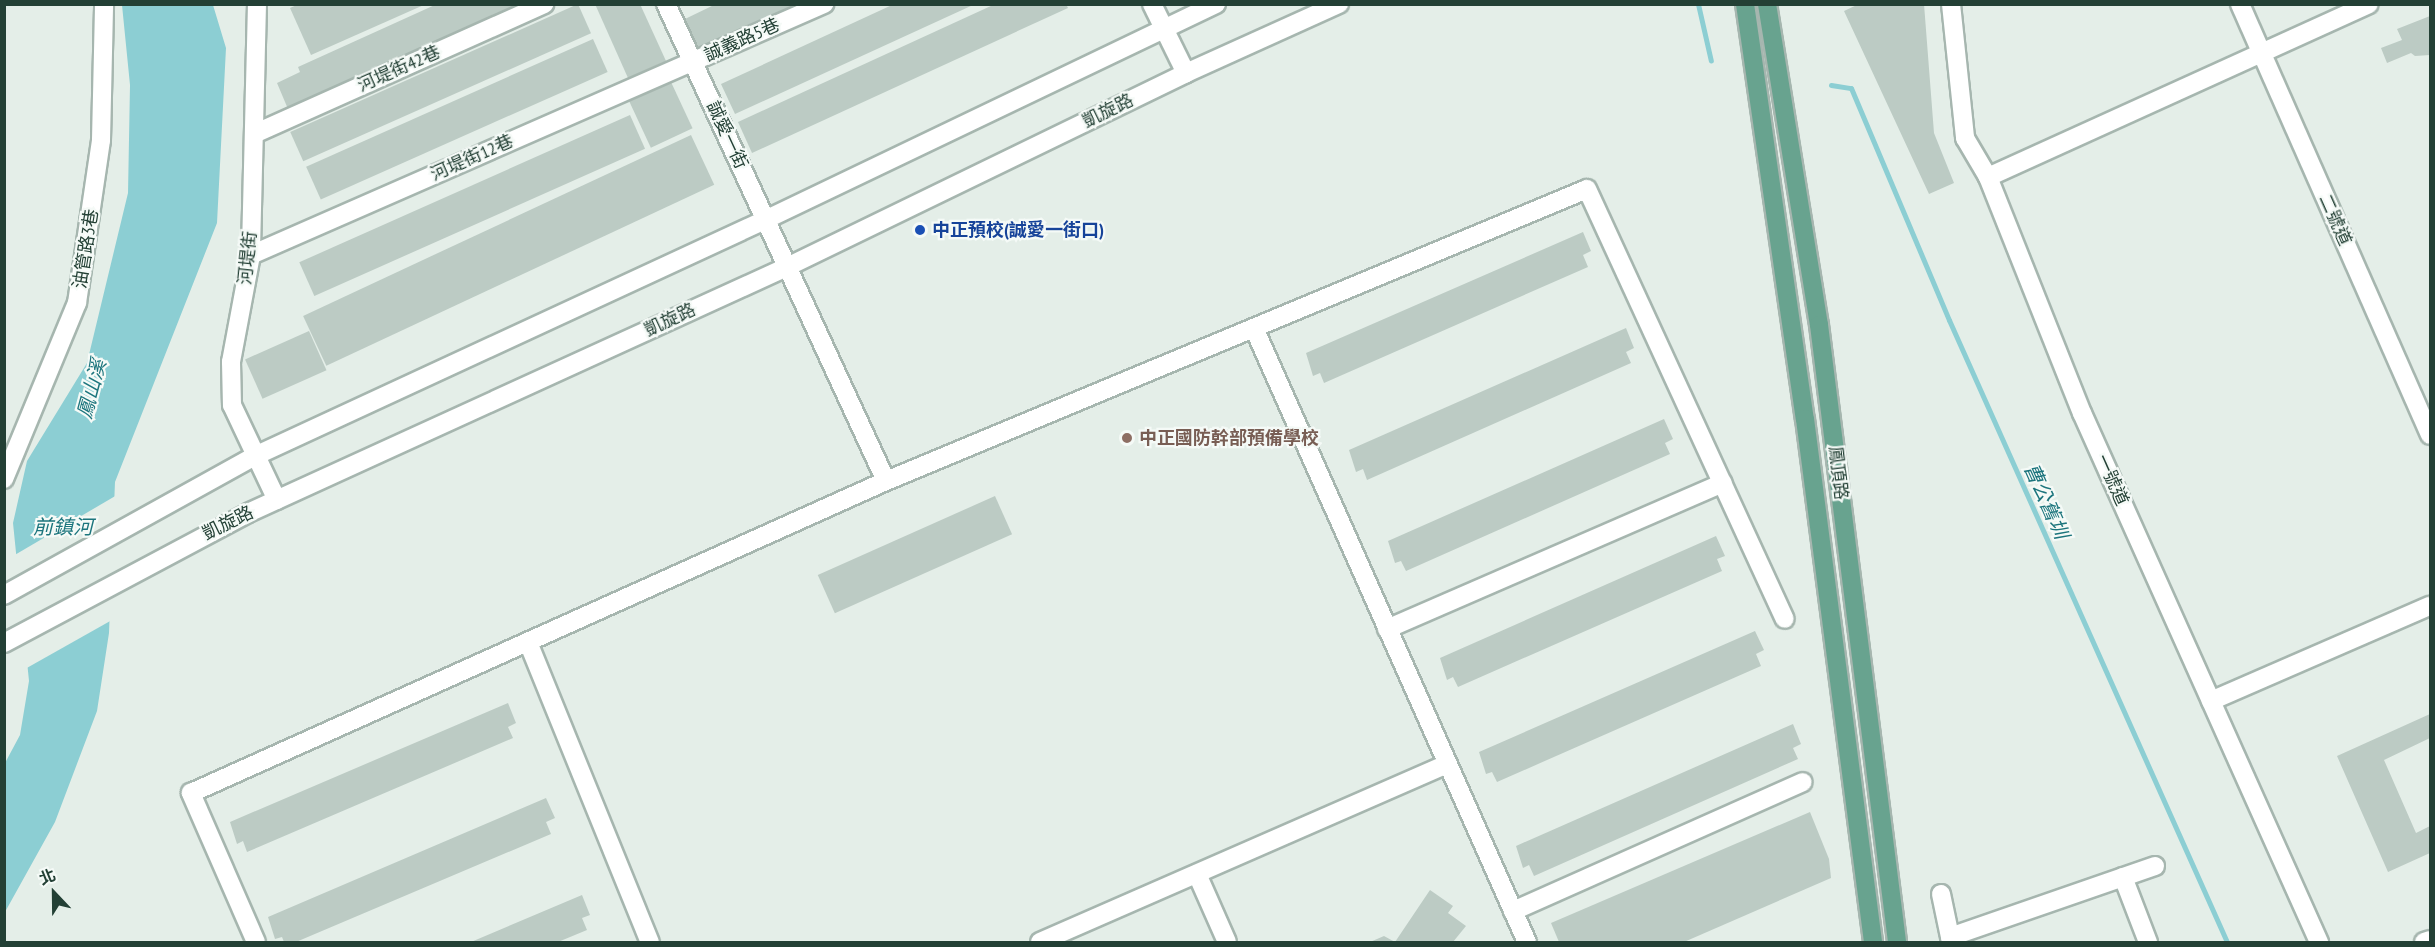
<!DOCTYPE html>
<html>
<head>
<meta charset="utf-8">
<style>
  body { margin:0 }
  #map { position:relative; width:2435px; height:947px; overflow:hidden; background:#e4eee8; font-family:"PT Sans Narrow","Noto Sans TC",sans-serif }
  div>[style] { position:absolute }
  .water>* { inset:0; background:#8cced3 }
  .pier>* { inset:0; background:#e4eee8 }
  .stream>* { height:5px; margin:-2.5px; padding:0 2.5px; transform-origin:2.5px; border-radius:2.5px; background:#8cced3 }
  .building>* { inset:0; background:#bccbc4; transform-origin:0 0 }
  .roads { filter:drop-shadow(2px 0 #a6b6af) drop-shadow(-2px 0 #a6b6af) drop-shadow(0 2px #a6b6af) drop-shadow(0 -2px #a6b6af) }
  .minor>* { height:18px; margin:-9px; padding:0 9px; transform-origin:9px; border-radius:9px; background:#fff }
  .major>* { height:18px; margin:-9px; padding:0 9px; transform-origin:9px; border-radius:9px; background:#68a38f }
  .dots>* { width:16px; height:16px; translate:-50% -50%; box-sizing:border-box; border:3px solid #f5faf7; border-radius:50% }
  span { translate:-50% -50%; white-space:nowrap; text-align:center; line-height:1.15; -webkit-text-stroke:4.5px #f5faf7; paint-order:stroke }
  .street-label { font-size:18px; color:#234035 }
  .transit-label { font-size:18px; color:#164399; font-weight:700 }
  .left { translate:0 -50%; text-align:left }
  .education-label { font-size:18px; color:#785e54; font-weight:700 }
  .water-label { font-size:20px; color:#1c757d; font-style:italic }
  .frame { position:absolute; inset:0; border:6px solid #234035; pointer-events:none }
  .north { position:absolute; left:24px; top:863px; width:60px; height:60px; -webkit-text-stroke:4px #f5faf7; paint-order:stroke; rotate:338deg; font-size:16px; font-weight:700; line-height:24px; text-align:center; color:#234035 }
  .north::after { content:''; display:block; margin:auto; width:21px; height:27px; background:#234035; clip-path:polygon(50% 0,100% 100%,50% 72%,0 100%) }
</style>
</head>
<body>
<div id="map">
  <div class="water">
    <div style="clip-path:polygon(122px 5px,213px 5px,226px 48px,217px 223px,115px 482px,109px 633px,97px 711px,55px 822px,5px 912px,5px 763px,20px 735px,29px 681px,13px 523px,27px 461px,87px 363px,128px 193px,130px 85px)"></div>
  </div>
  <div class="pier">
    <div style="clip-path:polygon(117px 495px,112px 620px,25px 669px,13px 556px)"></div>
  </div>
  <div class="stream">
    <div style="left:1698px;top:4px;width:58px;rotate:77.2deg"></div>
    <div style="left:1831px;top:85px;width:20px;rotate:9deg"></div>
    <div style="left:1851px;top:88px;width:252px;rotate:67.1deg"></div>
    <div style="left:1949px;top:320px;width:681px;rotate:65.92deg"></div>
  </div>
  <div class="building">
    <div style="clip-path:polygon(299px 4px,426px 4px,311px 55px,290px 8px)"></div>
    <div style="clip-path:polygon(437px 4px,524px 4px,288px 109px,277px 83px,300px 72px,298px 67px)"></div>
    <div style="left:578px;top:4px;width:32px;height:315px;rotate:66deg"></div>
    <div style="clip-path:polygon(595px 4px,640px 4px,666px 61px,628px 78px)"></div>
    <div style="clip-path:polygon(716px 4px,797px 4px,699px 50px,685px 19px)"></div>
    <div style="clip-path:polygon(1859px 4px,1924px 4px,1934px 133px,1954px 183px,1929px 194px,1844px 11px)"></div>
    <div style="clip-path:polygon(892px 5px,973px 5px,735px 114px,721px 84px)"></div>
    <div style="clip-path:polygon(993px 5px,1066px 4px,1068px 8px,752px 153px,738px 122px)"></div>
    <div style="clip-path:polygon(2430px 16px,2430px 55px,2415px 56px,2411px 53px,2387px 63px,2381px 48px,2402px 40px,2397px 29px)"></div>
    <div style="left:593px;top:39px;width:36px;height:314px;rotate:66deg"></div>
    <div style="left:671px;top:82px;width:51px;height:46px;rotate:65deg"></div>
    <div style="left:630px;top:115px;width:37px;height:362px;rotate:66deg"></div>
    <div style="left:691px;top:135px;width:55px;height:428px;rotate:65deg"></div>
    <div style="clip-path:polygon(1583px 232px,1591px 251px,1583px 255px,1588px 267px,1324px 383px,1320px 373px,1313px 376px,1306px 353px)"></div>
    <div style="clip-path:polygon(1626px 328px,1634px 348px,1626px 352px,1631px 363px,1367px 480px,1363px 469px,1356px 472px,1349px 450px)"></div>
    <div style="left:309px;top:331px;width:43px;height:70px;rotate:66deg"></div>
    <div style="clip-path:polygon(1664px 419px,1673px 439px,1665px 443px,1670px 454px,1406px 571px,1401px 561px,1395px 563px,1388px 541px)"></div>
    <div style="left:995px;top:496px;width:42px;height:194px;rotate:66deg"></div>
    <div style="clip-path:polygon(1716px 536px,1725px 556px,1717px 559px,1722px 571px,1458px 687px,1453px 677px,1447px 680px,1440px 658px)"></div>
    <div style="clip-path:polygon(1755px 631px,1764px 650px,1756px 654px,1761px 666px,1497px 782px,1492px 772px,1486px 774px,1479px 752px)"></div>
    <div style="clip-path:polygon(508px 703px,516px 723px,508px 727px,513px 738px,247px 852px,243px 841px,237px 844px,230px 822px)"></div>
    <div style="clip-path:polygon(2430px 714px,2430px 738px,2384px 760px,2416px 833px,2430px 826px,2430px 853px,2388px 872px,2337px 756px)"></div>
    <div style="clip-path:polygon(1793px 724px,1801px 744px,1793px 748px,1798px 759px,1534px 876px,1529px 865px,1523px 868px,1516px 846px)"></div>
    <div style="clip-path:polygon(546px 798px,555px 818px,546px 822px,551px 834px,296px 942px,284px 942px,282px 937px,275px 939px,268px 917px)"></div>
    <div style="clip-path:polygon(1810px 812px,1829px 859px,1831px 878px,1684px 942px,1559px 942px,1551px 923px)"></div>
    <div style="clip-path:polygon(1430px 890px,1453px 906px,1448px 913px,1466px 926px,1453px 942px,1370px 942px,1384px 936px,1395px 942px)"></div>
    <div style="clip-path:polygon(582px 895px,590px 915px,582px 918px,587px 930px,558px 942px,471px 942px)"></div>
  </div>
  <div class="roads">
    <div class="minor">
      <div style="left:257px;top:4px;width:251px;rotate:91.4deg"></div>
      <div style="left:251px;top:255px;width:109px;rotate:100.6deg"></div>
      <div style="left:231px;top:362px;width:43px;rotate:88.7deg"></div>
      <div style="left:232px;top:405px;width:105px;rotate:64.7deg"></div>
      <div style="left:666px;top:4px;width:525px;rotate:65.24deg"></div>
      <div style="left:1152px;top:4px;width:77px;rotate:63.8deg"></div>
      <div style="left:1951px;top:4px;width:135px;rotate:84deg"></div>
      <div style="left:1965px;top:138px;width:45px;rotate:59.5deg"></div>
      <div style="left:1988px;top:177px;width:254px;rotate:68.3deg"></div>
      <div style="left:2082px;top:413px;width:580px;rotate:65.87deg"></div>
      <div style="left:2240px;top:4px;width:471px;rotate:66.2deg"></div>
      <div style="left:254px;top:134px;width:318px;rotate:-24.1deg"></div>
      <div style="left:1988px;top:177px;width:418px;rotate:-24.4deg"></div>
      <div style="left:251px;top:255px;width:626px;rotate:-23.66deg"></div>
      <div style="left:1254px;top:328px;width:672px;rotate:66.03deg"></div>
      <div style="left:4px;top:479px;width:191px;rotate:-67.5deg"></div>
      <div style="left:77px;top:303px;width:165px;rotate:-81.6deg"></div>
      <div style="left:101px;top:140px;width:136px;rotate:-88.7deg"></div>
      <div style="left:4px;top:595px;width:287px;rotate:-29deg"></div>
      <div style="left:255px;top:456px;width:564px;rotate:-24.84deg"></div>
      <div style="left:767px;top:219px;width:498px;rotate:-25.6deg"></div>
      <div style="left:1387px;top:629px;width:366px;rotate:-23.5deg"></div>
      <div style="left:528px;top:642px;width:324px;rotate:67.9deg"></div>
      <div style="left:4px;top:643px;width:276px;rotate:-28deg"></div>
      <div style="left:248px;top:513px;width:595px;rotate:-24.54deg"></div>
      <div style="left:789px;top:266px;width:441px;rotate:-25.9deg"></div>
      <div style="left:1186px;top:73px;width:168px;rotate:-24.3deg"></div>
      <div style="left:2211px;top:701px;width:239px;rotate:-23.5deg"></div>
      <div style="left:1197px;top:874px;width:74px;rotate:66.2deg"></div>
      <div style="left:2123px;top:877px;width:70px;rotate:69deg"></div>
      <div style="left:1941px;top:894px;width:49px;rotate:78.2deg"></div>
      <div style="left:1513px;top:911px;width:317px;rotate:-24deg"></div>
      <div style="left:1950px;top:937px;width:217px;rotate:-19.1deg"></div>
      <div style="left:256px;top:942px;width:163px;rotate:-113.6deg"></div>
      <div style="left:191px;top:793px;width:762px;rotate:-24.18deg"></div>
      <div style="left:886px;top:481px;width:759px;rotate:-22.61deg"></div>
      <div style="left:1587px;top:189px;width:473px;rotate:65.3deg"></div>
      <div style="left:1040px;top:942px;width:445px;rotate:-23.6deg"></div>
      <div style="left:2424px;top:942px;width:6px;rotate:-18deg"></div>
    </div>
    <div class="major">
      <div style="left:1745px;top:4px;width:419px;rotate:81.8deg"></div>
      <div style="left:1805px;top:419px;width:527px;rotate:82.59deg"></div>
      <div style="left:1767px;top:4px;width:325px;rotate:80.8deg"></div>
      <div style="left:1819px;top:325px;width:622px;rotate:82.79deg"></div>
    </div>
  </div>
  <div class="dots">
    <div style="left:920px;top:230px;background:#1a4fb4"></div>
    <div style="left:1127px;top:438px;background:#8d6e63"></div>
  </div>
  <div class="street-label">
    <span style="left:742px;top:40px;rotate:-24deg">誠義路5巷</span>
    <span style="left:399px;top:69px;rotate:-24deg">河堤街42巷</span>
    <span style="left:1108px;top:111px;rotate:-26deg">凱旋路</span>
    <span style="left:727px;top:135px;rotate:65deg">誠愛一街</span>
    <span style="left:472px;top:158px;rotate:-24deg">河堤街12巷</span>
    <span style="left:2335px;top:220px;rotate:66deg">二號道</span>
    <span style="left:86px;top:249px;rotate:-81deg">油管路3巷</span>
    <span style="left:248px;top:258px;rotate:-84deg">河堤街</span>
    <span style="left:670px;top:320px;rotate:-25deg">凱旋路</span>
    <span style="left:1838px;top:473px;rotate:83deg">鳳頂路</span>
    <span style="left:2112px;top:480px;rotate:66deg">一號道</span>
    <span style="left:228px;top:523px;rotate:-26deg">凱旋路</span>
  </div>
  <div class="transit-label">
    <span class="left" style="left:932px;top:230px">中正預校(誠愛一街口)</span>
  </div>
  <div class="education-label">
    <span class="left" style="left:1139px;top:438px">中正國防幹部預備學校</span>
  </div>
  <div class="water-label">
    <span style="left:92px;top:389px;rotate:-75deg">鳳山溪</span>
    <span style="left:2046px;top:501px;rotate:66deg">曹公舊圳</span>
    <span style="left:63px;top:527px">前鎮河</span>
  </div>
  <div class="frame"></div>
  <div class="north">北</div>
</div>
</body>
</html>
